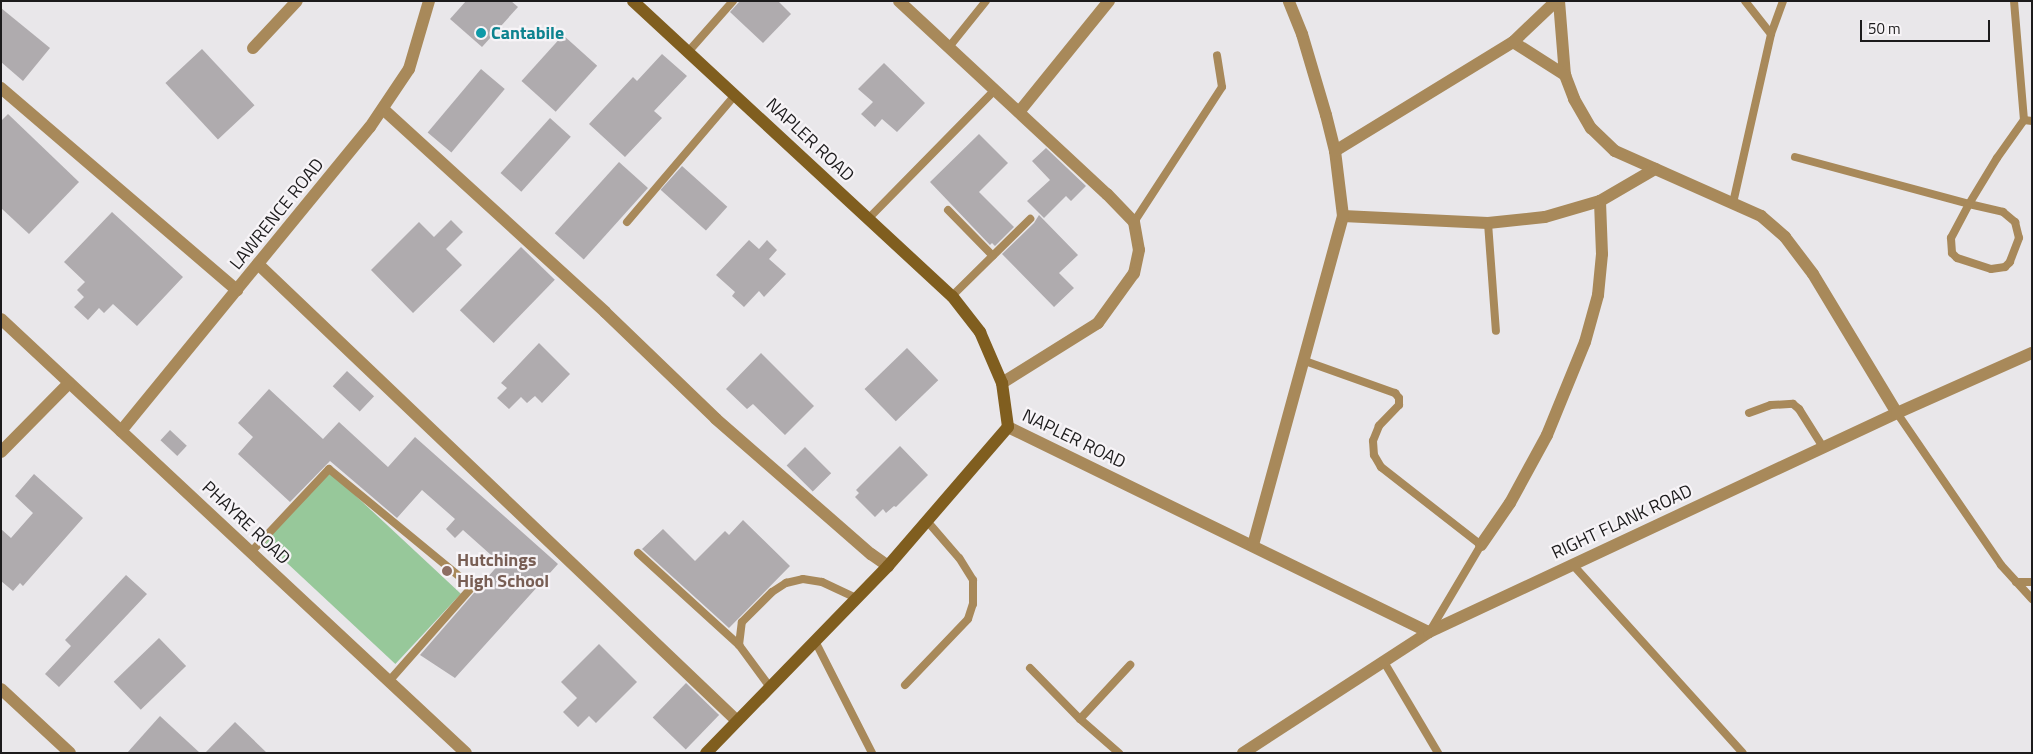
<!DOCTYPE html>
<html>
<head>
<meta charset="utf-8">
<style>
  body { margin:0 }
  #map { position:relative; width:2033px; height:754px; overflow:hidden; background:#e9e7ea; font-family:"Titillium Web",sans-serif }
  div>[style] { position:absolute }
  .green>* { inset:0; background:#97c89a; transform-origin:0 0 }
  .building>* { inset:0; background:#afabae; transform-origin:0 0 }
  .lane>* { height:8px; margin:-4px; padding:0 4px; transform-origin:4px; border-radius:4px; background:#a8895a }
  .street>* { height:12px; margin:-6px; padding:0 6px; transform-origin:6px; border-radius:6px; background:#a8895a }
  .secondary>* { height:12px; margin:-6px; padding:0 6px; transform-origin:6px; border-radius:6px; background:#805e1f }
  .dots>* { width:14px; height:14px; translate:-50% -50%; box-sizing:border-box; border:2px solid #f7f4f7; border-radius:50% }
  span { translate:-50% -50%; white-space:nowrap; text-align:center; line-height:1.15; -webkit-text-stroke:4.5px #f7f4f7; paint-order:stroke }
  .culture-label { font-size:18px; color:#0d838f; font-weight:700 }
  .left { translate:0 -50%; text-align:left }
  .street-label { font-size:18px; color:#1c1b1c }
  .education-label { font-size:18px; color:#785e54; font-weight:700 }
  .frame { position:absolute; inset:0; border:2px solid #1c1b1c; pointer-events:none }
  .scale { position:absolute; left:1860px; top:20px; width:130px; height:22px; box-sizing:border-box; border:2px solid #1c1b1c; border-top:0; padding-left:6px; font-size:15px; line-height:18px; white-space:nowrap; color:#1c1b1c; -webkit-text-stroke:4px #f7f4f7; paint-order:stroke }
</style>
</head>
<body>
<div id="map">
  <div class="green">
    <div style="left:327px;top:469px;width:183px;height:96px;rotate:43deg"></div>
  </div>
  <div class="building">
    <div style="clip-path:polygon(466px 1px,511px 1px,518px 7px,482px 47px,450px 19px)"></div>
    <div style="clip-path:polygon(740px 1px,778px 1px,791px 14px,763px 43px,730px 12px)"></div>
    <div style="clip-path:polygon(1px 8px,50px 48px,23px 81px,1px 62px)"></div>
    <div style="left:563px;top:35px;width:46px;height:62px;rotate:42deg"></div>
    <div style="left:202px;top:49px;width:77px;height:50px;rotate:47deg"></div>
    <div style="clip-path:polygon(662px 54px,687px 76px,654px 111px,662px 118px,625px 157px,589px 124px,633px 77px,637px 81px)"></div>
    <div style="clip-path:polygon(884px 63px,925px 103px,897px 132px,882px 119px,875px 127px,861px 114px,873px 102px,858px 89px)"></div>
    <div style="left:481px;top:69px;width:31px;height:83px;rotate:40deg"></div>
    <div style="clip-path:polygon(8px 114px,79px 182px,29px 234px,1px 208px,1px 121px)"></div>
    <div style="left:550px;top:118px;width:28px;height:74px;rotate:42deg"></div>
    <div style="clip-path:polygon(979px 134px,1008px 163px,979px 192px,1014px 227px,995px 246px,992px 243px,990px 245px,930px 182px)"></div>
    <div style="clip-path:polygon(1046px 148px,1086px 186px,1071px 201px,1066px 196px,1044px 218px,1027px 201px,1050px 180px,1032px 161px)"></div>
    <div style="left:619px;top:162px;width:39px;height:96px;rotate:42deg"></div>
    <div style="left:682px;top:166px;width:61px;height:32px;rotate:42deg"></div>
    <div style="clip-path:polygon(112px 212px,183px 277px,137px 326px,113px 304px,104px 313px,99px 308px,88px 320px,74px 307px,84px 297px,77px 290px,85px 282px,64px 262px)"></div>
    <div style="clip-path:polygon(1039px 215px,1078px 255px,1059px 273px,1074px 288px,1054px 307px,1002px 254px,1034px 223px)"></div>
    <div style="clip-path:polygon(451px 220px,463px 232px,446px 249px,462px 265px,413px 313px,371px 270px,419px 222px,434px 237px)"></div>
    <div style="clip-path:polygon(749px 240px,759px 249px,767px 240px,777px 250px,769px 259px,786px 274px,764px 297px,759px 291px,744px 307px,732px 296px,735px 292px,716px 275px)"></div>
    <div style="left:521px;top:247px;width:47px;height:88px;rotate:44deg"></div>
    <div style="clip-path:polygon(539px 343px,570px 374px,542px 403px,535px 396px,527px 403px,521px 397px,509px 409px,497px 398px,507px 388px,501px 383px)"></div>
    <div style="left:907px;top:348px;width:45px;height:59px;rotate:46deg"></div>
    <div style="clip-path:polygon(761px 353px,814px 406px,785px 435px,753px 404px,747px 409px,726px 389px)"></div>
    <div style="left:347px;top:371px;width:37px;height:21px;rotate:43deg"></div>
    <div style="clip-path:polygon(269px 389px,323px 439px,339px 422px,388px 467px,415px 437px,558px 564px,455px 678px,420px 655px,500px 563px,463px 530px,455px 538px,446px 529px,455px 519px,422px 490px,397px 518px,330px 461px,290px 502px,238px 454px,253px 437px,238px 423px)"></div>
    <div style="left:170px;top:430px;width:23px;height:14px;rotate:43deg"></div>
    <div style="clip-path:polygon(900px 446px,928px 475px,896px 507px,894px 506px,886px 513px,883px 509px,875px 517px,855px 497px,859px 493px,856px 490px)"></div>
    <div style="left:805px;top:447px;width:37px;height:26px;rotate:45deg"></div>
    <div style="clip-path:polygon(34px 474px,83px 518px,23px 586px,20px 583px,13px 591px,1px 581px,1px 529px,11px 538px,33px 513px,15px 496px)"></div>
    <div style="clip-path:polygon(743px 520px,790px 566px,729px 628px,642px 549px,663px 529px,695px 561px,725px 531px,729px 535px)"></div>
    <div style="clip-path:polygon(126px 575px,147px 594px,59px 687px,45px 674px,71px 646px,65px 640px)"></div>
    <div style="left:159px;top:638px;width:39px;height:63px;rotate:46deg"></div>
    <div style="clip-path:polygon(599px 644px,637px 682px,596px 723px,589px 716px,578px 727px,563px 712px,577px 698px,561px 682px)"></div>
    <div style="left:686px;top:683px;width:46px;height:48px;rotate:44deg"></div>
    <div style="clip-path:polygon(160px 716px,200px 753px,127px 753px)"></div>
    <div style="clip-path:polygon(235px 722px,267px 753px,205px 753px)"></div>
  </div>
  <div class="lane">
    <div style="left:1745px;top:1px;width:42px;rotate:51.8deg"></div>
    <div style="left:2014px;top:1px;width:119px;rotate:85.2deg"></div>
    <div style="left:2024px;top:120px;width:8px;rotate:7deg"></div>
    <div style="left:949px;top:47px;width:59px;rotate:-51.2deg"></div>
    <div style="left:688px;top:52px;width:68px;rotate:-48.6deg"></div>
    <div style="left:1795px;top:157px;width:180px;rotate:15.1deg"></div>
    <div style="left:1969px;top:204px;width:54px;rotate:-58.7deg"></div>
    <div style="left:1997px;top:158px;width:47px;rotate:-54.6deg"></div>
    <div style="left:1733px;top:203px;width:173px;rotate:-77.3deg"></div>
    <div style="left:1771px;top:34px;width:35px;rotate:-70deg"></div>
    <div style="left:1969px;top:204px;width:35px;rotate:13deg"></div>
    <div style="left:2003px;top:212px;width:16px;rotate:40deg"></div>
    <div style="left:2015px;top:222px;width:16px;rotate:76deg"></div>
    <div style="left:2019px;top:238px;width:26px;rotate:111deg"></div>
    <div style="left:2010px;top:262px;width:7px;rotate:135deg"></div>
    <div style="left:2005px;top:267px;width:14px;rotate:172deg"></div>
    <div style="left:1991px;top:269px;width:36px;rotate:-162deg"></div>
    <div style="left:1957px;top:258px;width:7px;rotate:-135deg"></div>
    <div style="left:1952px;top:253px;width:15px;rotate:-94deg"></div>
    <div style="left:1951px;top:238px;width:38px;rotate:-62deg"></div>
    <div style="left:948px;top:210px;width:64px;rotate:45.6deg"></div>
    <div style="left:869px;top:218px;width:180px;rotate:-45.5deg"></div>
    <div style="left:627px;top:222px;width:167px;rotate:-49.6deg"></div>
    <div style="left:1134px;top:222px;width:161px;rotate:-56.9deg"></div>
    <div style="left:1222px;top:87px;width:32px;rotate:-99deg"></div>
    <div style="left:1488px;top:223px;width:108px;rotate:85.8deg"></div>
    <div style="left:952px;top:296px;width:110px;rotate:-44.6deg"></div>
    <div style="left:1305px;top:361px;width:96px;rotate:19.6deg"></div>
    <div style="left:1395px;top:393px;width:6px;rotate:51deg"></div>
    <div style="left:1399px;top:398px;width:7px;rotate:90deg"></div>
    <div style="left:1399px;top:405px;width:29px;rotate:134deg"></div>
    <div style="left:1379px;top:426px;width:16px;rotate:112deg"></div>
    <div style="left:1373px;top:441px;width:14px;rotate:86deg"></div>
    <div style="left:1374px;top:455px;width:14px;rotate:60deg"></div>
    <div style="left:1381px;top:467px;width:127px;rotate:38deg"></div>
    <div style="left:1481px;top:545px;width:100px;rotate:120.7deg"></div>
    <div style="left:1749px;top:413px;width:23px;rotate:-20deg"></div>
    <div style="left:1771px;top:405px;width:22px;rotate:-3deg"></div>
    <div style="left:1793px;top:404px;width:8px;rotate:40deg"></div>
    <div style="left:1799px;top:409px;width:45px;rotate:57.7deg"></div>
    <div style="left:1897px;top:413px;width:184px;rotate:55.6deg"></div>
    <div style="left:2001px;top:565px;width:46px;rotate:47.6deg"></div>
    <div style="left:251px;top:552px;width:114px;rotate:-46.8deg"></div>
    <div style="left:329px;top:469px;width:185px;rotate:39.5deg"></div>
    <div style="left:472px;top:587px;width:125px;rotate:131.4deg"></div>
    <div style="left:638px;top:553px;width:137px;rotate:42.3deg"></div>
    <div style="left:739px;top:645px;width:52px;rotate:53.6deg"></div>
    <div style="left:1573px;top:565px;width:253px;rotate:47.9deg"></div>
    <div style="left:2016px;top:582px;width:16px"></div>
    <div style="left:815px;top:641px;width:126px;rotate:63deg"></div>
    <div style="left:739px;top:645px;width:23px;rotate:-83deg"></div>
    <div style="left:742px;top:622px;width:42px;rotate:-45deg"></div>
    <div style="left:772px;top:592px;width:17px;rotate:-33deg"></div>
    <div style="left:786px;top:583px;width:17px;rotate:-13deg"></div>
    <div style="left:803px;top:579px;width:19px;rotate:9deg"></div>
    <div style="left:822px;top:582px;width:38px;rotate:25deg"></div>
    <div style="left:1384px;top:662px;width:106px;rotate:59.3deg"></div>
    <div style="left:1030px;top:668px;width:71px;rotate:45.6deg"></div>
    <div style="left:1080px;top:719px;width:52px;rotate:41.1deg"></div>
    <div style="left:905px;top:685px;width:91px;rotate:-46.3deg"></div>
    <div style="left:968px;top:619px;width:16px;rotate:-72deg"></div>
    <div style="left:973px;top:604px;width:24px;rotate:-90deg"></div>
    <div style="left:973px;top:580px;width:26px;rotate:-122deg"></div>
    <div style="left:959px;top:558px;width:49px;rotate:-130.9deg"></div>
    <div style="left:1080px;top:719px;width:74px;rotate:-47.2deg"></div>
  </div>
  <div class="street">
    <div style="left:899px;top:1px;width:284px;rotate:42.9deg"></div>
    <div style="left:1107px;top:194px;width:39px;rotate:46deg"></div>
    <div style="left:1134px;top:222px;width:28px;rotate:80deg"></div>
    <div style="left:1139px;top:250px;width:24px;rotate:102deg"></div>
    <div style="left:1134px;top:273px;width:62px;rotate:125.8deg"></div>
    <div style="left:1098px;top:323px;width:113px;rotate:148deg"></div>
    <div style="left:1559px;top:1px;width:74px;rotate:85.4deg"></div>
    <div style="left:1565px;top:75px;width:26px;rotate:69deg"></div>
    <div style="left:1574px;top:99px;width:34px;rotate:60deg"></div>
    <div style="left:1591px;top:128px;width:33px;rotate:44deg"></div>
    <div style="left:1615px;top:151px;width:160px;rotate:24deg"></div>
    <div style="left:1761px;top:216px;width:32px;rotate:41deg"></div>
    <div style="left:1785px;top:237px;width:46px;rotate:52.9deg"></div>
    <div style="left:1813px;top:274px;width:162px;rotate:58.9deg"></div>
    <div style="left:1513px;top:42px;width:62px;rotate:32.4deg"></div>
    <div style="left:253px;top:48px;width:64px;rotate:-46.9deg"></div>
    <div style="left:1px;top:88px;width:311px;rotate:40.6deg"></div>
    <div style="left:383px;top:109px;width:301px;rotate:42.4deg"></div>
    <div style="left:605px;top:312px;width:154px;rotate:43.9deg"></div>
    <div style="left:716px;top:419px;width:206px;rotate:41.1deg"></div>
    <div style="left:871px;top:554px;width:21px;rotate:35deg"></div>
    <div style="left:1019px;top:112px;width:143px;rotate:-51deg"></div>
    <div style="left:1335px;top:151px;width:209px;rotate:-31.5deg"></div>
    <div style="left:1513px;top:42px;width:59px;rotate:-43.6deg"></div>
    <div style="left:1343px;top:216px;width:145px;rotate:2.8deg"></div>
    <div style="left:1488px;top:223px;width:57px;rotate:-6deg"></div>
    <div style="left:1545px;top:217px;width:57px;rotate:-16.2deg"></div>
    <div style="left:1600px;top:201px;width:64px;rotate:-30.2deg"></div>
    <div style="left:258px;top:264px;width:662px;rotate:43.65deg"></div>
    <div style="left:1px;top:319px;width:636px;rotate:43.03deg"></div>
    <div style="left:1008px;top:427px;width:468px;rotate:26deg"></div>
    <div style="left:121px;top:431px;width:393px;rotate:-50.7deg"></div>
    <div style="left:370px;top:127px;width:70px;rotate:-56.1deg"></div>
    <div style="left:409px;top:69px;width:71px;rotate:-73.6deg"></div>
    <div style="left:1px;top:452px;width:97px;rotate:-45.4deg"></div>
    <div style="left:1253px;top:545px;width:341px;rotate:-74.7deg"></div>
    <div style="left:1343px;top:216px;width:65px;rotate:-97deg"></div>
    <div style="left:1335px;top:151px;width:37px;rotate:-104deg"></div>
    <div style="left:1326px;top:115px;width:84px;rotate:-106.5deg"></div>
    <div style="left:1302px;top:34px;width:35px;rotate:-112deg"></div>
    <div style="left:1481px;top:545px;width:51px;rotate:-55.4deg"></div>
    <div style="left:1510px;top:503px;width:77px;rotate:-61.4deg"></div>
    <div style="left:1547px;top:435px;width:100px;rotate:-67.8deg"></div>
    <div style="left:1585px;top:342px;width:49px;rotate:-74.5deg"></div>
    <div style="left:1598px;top:295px;width:41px;rotate:-84.4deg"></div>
    <div style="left:1602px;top:254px;width:53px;rotate:-92.2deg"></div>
    <div style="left:1px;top:689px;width:94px;rotate:42.8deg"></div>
    <div style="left:1243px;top:753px;width:222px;rotate:-33deg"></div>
    <div style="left:1429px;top:632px;width:517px;rotate:-25.08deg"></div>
    <div style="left:1897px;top:413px;width:148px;rotate:-24deg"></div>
  </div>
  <div class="secondary">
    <div style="left:633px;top:1px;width:434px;rotate:42.8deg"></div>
    <div style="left:952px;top:296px;width:46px;rotate:52.1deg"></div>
    <div style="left:980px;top:332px;width:56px;rotate:66.7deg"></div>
    <div style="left:1002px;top:383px;width:44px;rotate:82.2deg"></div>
    <div style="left:1008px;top:427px;width:184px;rotate:130.8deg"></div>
    <div style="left:888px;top:566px;width:261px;rotate:134.2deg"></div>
  </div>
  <div class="dots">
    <div style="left:481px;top:33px;background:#0f9aa8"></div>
    <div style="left:447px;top:571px;background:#8d6e63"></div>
  </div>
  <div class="culture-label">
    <span class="left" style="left:491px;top:33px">Cantabile</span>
  </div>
  <div class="street-label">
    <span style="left:810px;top:140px;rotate:43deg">NAPLER ROAD</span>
    <span style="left:277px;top:214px;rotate:-51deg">LAWRENCE ROAD</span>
    <span style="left:1074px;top:439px;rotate:26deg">NAPLER ROAD</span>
    <span style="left:1622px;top:522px;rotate:-25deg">RIGHT FLANK ROAD</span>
    <span style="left:246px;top:523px;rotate:43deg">PHAYRE ROAD</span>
  </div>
  <div class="education-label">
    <span class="left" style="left:457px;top:571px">Hutchings<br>High School</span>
  </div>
  <div class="frame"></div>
  <div class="scale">50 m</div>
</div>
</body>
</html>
